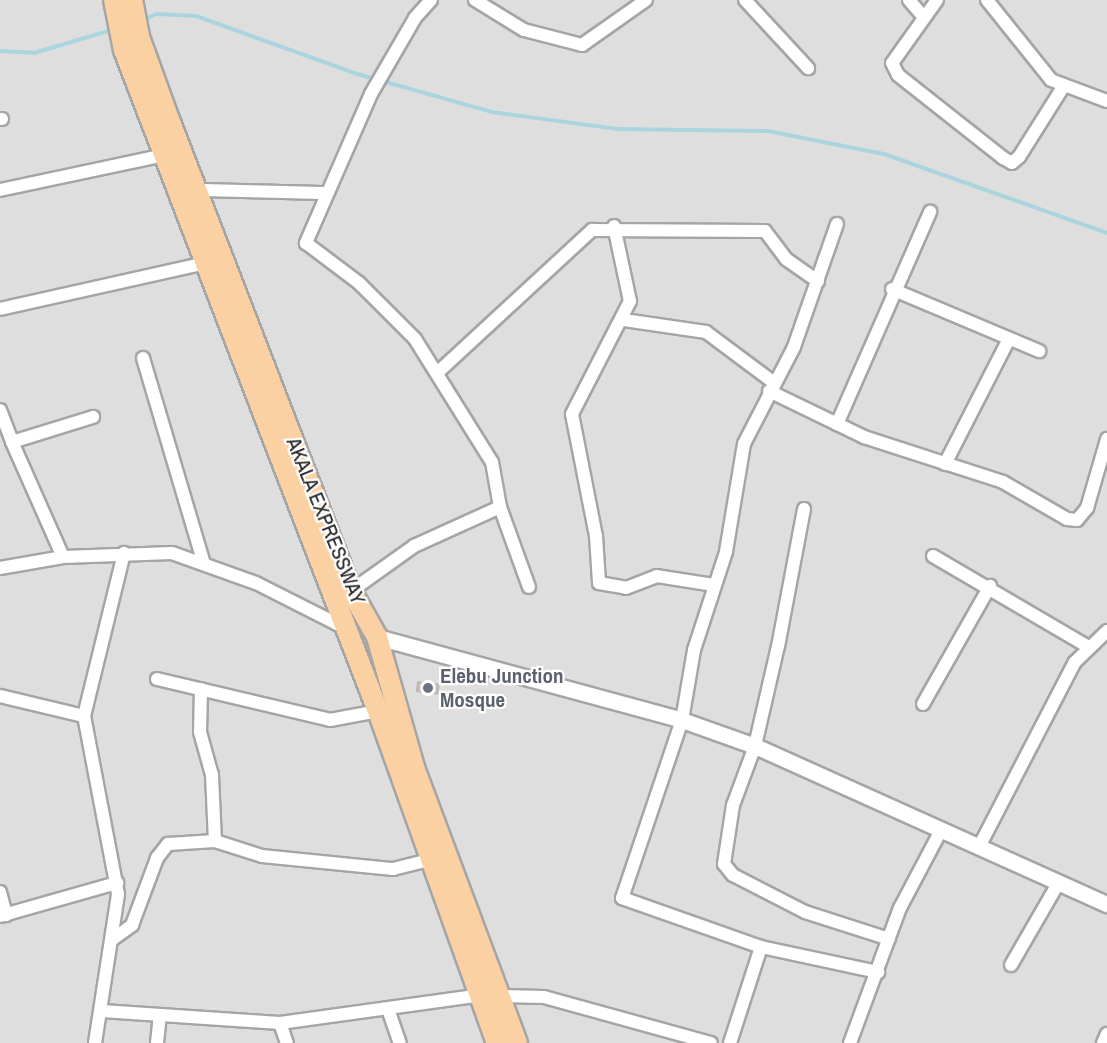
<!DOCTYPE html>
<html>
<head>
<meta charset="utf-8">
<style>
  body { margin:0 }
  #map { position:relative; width:1107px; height:1043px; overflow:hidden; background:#f1eee8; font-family:"Archivo Narrow",sans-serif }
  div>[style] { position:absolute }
  .residential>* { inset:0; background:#dfdedf; transform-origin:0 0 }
  .stream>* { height:4px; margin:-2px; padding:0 2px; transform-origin:2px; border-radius:2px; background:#aad5de }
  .building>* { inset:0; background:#c2bab5; transform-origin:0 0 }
  .roads { filter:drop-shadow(2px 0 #a5a5a5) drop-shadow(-2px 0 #a5a5a5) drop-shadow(0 2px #a5a5a5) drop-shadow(0 -2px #a5a5a5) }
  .minor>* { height:12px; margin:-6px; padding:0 6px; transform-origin:6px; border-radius:6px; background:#fff }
  .tertiary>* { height:15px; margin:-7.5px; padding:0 7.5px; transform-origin:7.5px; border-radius:7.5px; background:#fff }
  .primary>* { height:20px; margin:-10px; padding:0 10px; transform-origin:10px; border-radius:10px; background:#fbd1a4 }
  .dots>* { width:16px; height:16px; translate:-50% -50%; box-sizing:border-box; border:3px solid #fff; border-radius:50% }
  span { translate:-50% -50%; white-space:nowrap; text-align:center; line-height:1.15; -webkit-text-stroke:4.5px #fff; paint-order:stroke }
  .street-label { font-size:21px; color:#212121 }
  .worship-label { font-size:21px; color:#5b616d; font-weight:700 }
  .left { translate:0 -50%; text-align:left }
</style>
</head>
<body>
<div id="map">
  <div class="residential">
    <div style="left:0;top:0;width:1107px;height:1043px"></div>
  </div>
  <div class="stream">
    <div style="left:142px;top:20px;width:16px;rotate:-22deg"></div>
    <div style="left:157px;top:14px;width:39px;rotate:3deg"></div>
    <div style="left:196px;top:16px;width:168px;rotate:19.8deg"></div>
    <div style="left:354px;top:73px;width:143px;rotate:15.8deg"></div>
    <div style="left:492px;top:112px;width:126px;rotate:7.7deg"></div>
    <div style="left:617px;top:129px;width:151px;rotate:0.8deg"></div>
    <div style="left:768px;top:131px;width:118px;rotate:11.2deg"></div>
    <div style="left:884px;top:154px;width:237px;rotate:19.5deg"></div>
    <div style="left:0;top:51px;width:34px;rotate:3deg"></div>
    <div style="left:34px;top:53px;width:84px;rotate:-16.5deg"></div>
  </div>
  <div class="building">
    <div style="left:417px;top:681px;width:23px;height:11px;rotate:7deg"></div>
  </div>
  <div class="roads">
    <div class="minor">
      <div style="left:431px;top:0;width:24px;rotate:132deg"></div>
      <div style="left:415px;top:18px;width:88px;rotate:120.1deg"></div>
      <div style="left:371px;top:94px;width:163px;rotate:113.6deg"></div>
      <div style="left:306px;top:243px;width:66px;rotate:37deg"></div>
      <div style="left:359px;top:283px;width:79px;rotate:45deg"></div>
      <div style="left:415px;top:339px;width:145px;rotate:58deg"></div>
      <div style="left:492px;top:462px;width:46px;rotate:79.9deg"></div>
      <div style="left:500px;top:507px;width:85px;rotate:70.1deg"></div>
      <div style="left:475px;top:0;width:57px;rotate:31.5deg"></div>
      <div style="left:524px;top:30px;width:60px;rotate:14.5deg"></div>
      <div style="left:582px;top:45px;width:78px;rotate:-35.1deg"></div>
      <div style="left:745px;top:0;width:93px;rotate:47.2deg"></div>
      <div style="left:909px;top:0;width:18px;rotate:49deg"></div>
      <div style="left:937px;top:0;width:77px;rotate:125.5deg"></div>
      <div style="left:892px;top:63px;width:13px;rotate:63deg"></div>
      <div style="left:898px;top:75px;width:134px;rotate:38.3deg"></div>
      <div style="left:1003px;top:158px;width:10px;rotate:29deg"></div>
      <div style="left:1012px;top:163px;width:9px;rotate:-41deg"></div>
      <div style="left:1019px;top:157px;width:83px;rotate:-57.8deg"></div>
      <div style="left:987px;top:0;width:102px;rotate:51.3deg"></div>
      <div style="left:1051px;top:80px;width:60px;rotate:20.6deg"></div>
      <div style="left:0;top:119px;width:2px"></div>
      <div style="left:0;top:190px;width:169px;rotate:-12deg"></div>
      <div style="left:199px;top:190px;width:127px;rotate:1.4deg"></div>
      <div style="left:837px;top:224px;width:130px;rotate:109.3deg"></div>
      <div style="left:794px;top:347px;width:109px;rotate:117.3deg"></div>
      <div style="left:744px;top:444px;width:109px;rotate:99.5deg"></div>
      <div style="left:726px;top:552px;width:103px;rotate:108.1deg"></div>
      <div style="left:694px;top:650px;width:71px;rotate:99.7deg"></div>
      <div style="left:682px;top:720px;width:188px;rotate:108.6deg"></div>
      <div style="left:622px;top:898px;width:147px;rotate:19.4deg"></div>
      <div style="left:761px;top:947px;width:120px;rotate:12.1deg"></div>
      <div style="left:614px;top:226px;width:77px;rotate:78deg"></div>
      <div style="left:630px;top:301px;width:127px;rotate:117.2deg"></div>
      <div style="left:572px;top:414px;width:124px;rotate:78.9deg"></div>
      <div style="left:596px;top:536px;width:47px;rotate:86.3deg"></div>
      <div style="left:599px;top:583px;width:27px;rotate:10deg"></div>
      <div style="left:626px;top:588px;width:33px;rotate:-21deg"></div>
      <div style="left:657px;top:576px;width:58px;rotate:9deg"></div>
      <div style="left:892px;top:289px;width:160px;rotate:22.9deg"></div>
      <div style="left:0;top:309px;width:210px;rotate:-12.6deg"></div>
      <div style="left:624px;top:320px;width:83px;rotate:8.3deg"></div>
      <div style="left:706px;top:332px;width:84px;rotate:36.7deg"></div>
      <div style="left:143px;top:358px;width:212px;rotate:73.5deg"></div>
      <div style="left:437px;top:373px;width:211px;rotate:-42.7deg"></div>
      <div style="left:592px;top:230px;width:173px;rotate:0.3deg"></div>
      <div style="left:765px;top:231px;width:35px;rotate:53deg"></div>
      <div style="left:786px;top:259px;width:39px;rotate:35deg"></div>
      <div style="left:769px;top:391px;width:106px;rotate:25.8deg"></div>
      <div style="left:864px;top:437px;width:146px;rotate:17.9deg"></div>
      <div style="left:1003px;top:482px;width:74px;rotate:30deg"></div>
      <div style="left:1067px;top:519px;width:10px;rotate:6deg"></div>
      <div style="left:1077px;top:520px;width:16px;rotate:-50deg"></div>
      <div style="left:1087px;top:508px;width:72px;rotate:-73.8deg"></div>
      <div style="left:0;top:410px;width:34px;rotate:69deg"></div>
      <div style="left:837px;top:424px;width:232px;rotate:-66.3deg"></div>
      <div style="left:945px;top:464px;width:140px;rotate:-62.9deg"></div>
      <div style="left:804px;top:509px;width:139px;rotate:100.7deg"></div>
      <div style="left:778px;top:646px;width:103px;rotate:103deg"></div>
      <div style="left:755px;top:746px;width:63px;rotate:110.4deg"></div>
      <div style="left:733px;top:805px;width:60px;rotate:98.7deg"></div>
      <div style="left:724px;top:864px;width:14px;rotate:51deg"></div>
      <div style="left:733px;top:875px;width:81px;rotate:27.2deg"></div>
      <div style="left:805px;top:912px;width:88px;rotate:17.8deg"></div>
      <div style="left:933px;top:556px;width:178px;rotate:30.3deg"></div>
      <div style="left:63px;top:557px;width:126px;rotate:-113.9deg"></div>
      <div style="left:12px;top:442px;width:85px;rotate:-17.2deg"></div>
      <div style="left:0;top:568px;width:64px;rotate:-9.9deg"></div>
      <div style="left:63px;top:557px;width:109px;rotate:-2.1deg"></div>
      <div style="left:172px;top:553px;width:89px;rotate:19.7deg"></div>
      <div style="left:256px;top:583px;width:95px;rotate:26.8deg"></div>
      <div style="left:351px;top:591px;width:77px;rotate:-35.5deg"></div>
      <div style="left:414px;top:546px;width:94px;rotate:-24.4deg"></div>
      <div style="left:157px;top:679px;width:178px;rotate:13.3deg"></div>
      <div style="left:330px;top:720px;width:49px;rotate:-10.6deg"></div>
      <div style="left:201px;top:689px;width:43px;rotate:91.3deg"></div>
      <div style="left:200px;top:732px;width:45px;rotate:74.4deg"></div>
      <div style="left:212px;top:775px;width:66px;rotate:87.4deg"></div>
      <div style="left:0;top:696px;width:86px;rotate:13.4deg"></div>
      <div style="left:923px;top:704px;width:136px;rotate:-60.4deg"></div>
      <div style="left:980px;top:845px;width:206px;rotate:-62.6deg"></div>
      <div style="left:1075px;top:662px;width:45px;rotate:-44.1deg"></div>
      <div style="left:0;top:892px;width:24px;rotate:75deg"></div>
      <div style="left:0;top:916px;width:122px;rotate:-15.8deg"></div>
      <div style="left:113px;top:939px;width:24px;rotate:-36deg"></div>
      <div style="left:132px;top:925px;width:72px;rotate:-69.5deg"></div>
      <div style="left:157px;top:858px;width:18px;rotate:-52deg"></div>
      <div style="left:168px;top:844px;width:47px;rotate:-3.7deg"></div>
      <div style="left:215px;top:841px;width:49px;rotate:17.7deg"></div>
      <div style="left:262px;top:856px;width:132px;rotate:5.7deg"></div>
      <div style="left:393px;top:869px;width:37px;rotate:-14deg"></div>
      <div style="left:1011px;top:965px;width:96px;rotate:-60deg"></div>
      <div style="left:500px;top:996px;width:44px;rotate:1.3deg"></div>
      <div style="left:544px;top:997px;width:173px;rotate:15.4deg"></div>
      <div style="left:388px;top:1009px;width:36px;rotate:71deg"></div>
      <div style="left:102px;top:1011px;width:178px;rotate:3.9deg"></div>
      <div style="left:280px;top:1023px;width:204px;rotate:-7.9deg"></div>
      <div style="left:280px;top:1023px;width:21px;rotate:71deg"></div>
      <div style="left:95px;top:1043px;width:151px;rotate:-81.2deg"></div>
      <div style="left:118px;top:894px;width:181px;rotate:-100.8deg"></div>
      <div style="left:84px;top:716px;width:168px;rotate:-76.2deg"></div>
      <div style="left:157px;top:1043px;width:28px;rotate:-84deg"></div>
      <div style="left:730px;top:1043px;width:101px;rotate:-72.1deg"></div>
      <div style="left:850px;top:1043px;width:144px;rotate:-69.7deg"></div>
      <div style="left:900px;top:908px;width:86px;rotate:-62.2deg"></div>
      <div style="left:1103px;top:1043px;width:10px;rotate:-66deg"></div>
    </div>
    <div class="tertiary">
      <div style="left:377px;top:637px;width:316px;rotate:15.2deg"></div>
      <div style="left:682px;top:720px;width:77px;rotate:19.6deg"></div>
      <div style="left:755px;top:746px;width:386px;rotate:24.2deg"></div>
    </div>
    <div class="primary">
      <div style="left:114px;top:0;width:51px;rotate:78.7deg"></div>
      <div style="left:124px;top:50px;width:708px;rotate:68.98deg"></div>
      <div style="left:378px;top:711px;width:353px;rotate:70.3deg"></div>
      <div style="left:132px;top:0;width:38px;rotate:79deg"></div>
      <div style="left:139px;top:37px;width:90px;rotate:70deg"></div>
      <div style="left:170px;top:122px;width:503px;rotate:68.9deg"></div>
      <div style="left:351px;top:591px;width:53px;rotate:60.5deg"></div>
      <div style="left:377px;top:637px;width:138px;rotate:74.1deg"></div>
      <div style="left:415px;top:770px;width:291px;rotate:69.5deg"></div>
    </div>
  </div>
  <div class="dots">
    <div style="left:428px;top:688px;background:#6b7280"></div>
  </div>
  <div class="street-label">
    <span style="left:326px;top:521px;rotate:68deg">AKALA EXPRESSWAY</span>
  </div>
  <div class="worship-label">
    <span class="left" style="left:440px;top:688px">Elebu Junction<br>Mosque</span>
  </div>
</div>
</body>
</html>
